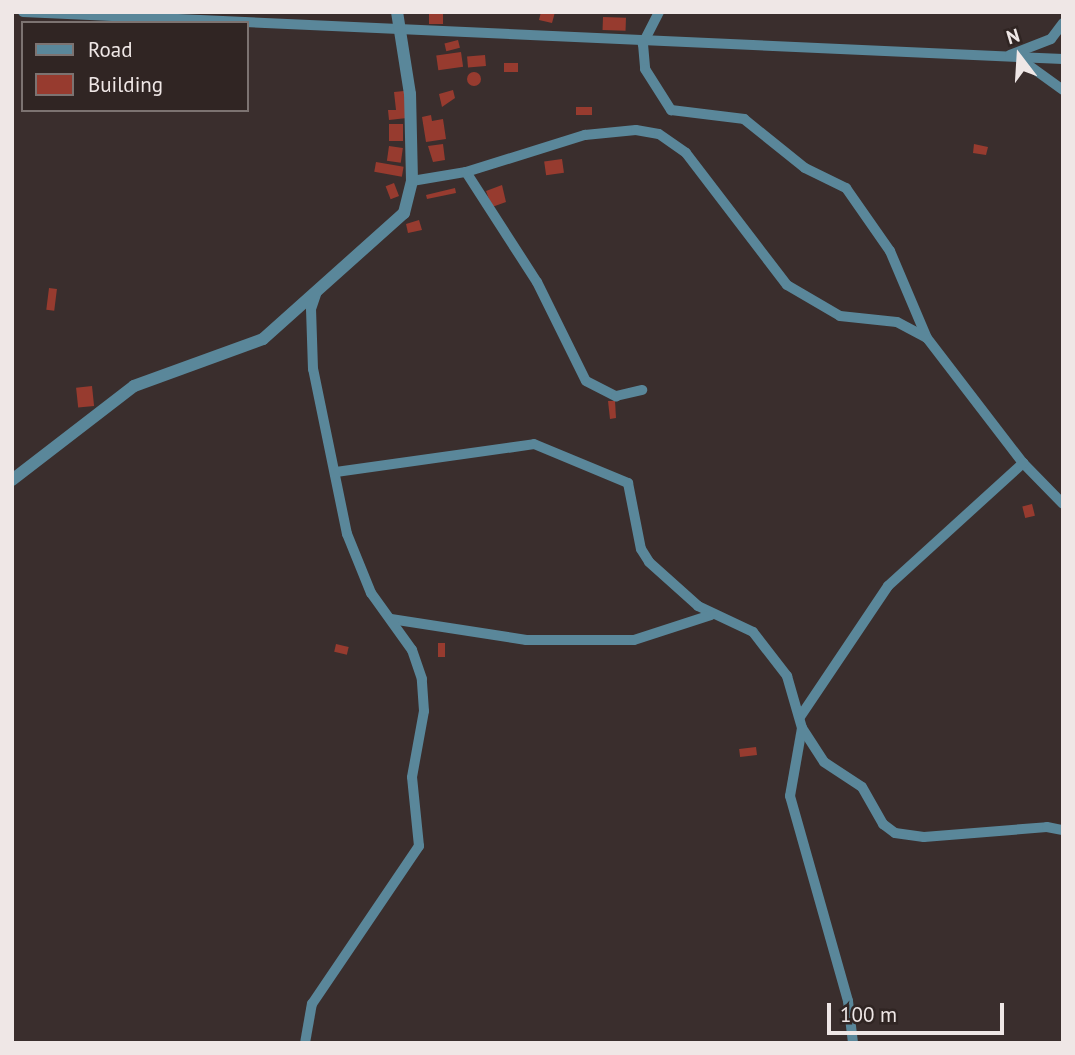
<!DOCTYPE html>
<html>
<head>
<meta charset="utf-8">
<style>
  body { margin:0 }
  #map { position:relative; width:1075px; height:1055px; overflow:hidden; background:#3a2e2d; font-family:"PT Sans",sans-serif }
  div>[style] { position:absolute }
  .building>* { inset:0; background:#973b2f; transform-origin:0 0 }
  .round { border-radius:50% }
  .minor>* { height:10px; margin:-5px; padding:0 5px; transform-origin:5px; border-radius:5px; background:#5a879a }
  .tertiary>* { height:12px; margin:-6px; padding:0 6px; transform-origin:6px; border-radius:6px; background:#5a879a }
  span { translate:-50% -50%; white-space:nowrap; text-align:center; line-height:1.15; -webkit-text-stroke:5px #302523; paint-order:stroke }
  .frame { position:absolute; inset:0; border:14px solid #efe7e6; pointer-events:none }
  .legend { position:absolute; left:21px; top:21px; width:228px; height:91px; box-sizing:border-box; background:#302523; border:2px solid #7c7371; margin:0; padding:9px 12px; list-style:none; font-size:21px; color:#efe7e6 }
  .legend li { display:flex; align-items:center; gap:14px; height:35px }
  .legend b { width:35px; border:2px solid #7c7371 }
  .north { position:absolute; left:984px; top:21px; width:70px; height:70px; -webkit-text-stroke:5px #302523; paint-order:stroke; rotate:343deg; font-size:19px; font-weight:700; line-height:28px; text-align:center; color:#efe7e6 }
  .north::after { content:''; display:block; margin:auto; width:24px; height:32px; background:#efe7e6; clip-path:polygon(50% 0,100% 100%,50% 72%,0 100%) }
  .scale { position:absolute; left:827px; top:1003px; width:177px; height:32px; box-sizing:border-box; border:4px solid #efe7e6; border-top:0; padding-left:9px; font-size:21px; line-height:24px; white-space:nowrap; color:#efe7e6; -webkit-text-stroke:5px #302523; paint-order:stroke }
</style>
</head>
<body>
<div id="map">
  <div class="building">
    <div style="clip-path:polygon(541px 12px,555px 12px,552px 23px,539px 20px)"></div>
    <div style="left:429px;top:13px;width:14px;height:11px"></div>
    <div style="left:603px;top:17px;width:23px;height:13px;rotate:2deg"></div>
    <div style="left:458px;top:40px;width:8px;height:14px;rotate:76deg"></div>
    <div style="left:461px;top:52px;width:15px;height:25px;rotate:82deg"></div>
    <div style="left:485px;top:55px;width:11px;height:18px;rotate:85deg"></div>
    <div style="left:504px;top:63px;width:14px;height:9px"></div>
    <div class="round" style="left:467px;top:72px;width:14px;height:14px"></div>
    <div style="clip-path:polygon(453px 90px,455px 98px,442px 107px,439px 94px)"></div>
    <div style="clip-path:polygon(404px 91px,407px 118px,389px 120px,388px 110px,396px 110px,394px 92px)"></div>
    <div style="left:576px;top:107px;width:16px;height:8px"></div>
    <div style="clip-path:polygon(431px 115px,432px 121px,443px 119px,446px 139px,426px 142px,422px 117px)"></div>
    <div style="left:389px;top:124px;width:14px;height:17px"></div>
    <div style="clip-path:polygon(443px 144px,445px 160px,433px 162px,428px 146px)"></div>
    <div style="clip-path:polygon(974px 144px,988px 147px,986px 155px,973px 153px)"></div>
    <div style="left:389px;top:146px;width:14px;height:15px;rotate:8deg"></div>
    <div style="left:562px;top:159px;width:14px;height:18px;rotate:82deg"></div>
    <div style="left:376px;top:162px;width:28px;height:10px;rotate:10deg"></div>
    <div style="left:394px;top:183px;width:14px;height:9px;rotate:69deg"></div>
    <div style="clip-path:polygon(502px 185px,506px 202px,492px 207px,486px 191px)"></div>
    <div style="clip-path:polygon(455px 188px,456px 193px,427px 199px,426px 195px)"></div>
    <div style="clip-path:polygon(419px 220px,422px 230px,408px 233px,406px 224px)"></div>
    <div style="left:49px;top:288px;width:8px;height:22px;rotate:7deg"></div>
    <div style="left:92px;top:386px;width:20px;height:16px;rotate:84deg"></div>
    <div style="clip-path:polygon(608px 401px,615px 401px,616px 418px,610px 419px)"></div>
    <div style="left:1032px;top:504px;width:12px;height:10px;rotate:76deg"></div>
    <div style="left:438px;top:643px;width:7px;height:14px"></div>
    <div style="left:336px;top:644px;width:13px;height:8px;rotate:13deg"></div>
    <div style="left:756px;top:747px;width:8px;height:17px;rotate:83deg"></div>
  </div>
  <div class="minor">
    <div style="left:23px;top:12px;width:1041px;rotate:2.59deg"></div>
    <div style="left:659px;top:12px;width:36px;rotate:117deg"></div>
    <div style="left:643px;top:44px;width:25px;rotate:85deg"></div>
    <div style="left:645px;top:69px;width:49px;rotate:57.6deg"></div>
    <div style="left:671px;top:110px;width:74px;rotate:7deg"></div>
    <div style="left:744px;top:119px;width:78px;rotate:38.8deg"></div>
    <div style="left:805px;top:168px;width:46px;rotate:26deg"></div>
    <div style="left:846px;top:188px;width:77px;rotate:55.1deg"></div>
    <div style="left:890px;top:251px;width:95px;rotate:67deg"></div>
    <div style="left:927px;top:338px;width:158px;rotate:52.5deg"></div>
    <div style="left:1023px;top:463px;width:57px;rotate:45.7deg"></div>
    <div style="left:1010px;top:55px;width:44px;rotate:-21.3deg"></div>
    <div style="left:1051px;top:39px;width:20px;rotate:-53deg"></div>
    <div style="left:1020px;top:59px;width:53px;rotate:35.8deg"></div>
    <div style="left:466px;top:172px;width:131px;rotate:57.2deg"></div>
    <div style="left:537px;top:282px;width:110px;rotate:63.7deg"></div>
    <div style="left:586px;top:381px;width:34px;rotate:27deg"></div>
    <div style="left:616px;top:396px;width:27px;rotate:-13deg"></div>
    <div style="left:412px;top:181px;width:55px;rotate:-9.5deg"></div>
    <div style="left:466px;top:172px;width:125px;rotate:-17.3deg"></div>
    <div style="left:585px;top:135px;width:51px;rotate:-5.6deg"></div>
    <div style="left:636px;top:130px;width:23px;rotate:10deg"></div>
    <div style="left:659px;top:134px;width:33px;rotate:35deg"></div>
    <div style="left:686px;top:153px;width:166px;rotate:52.6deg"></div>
    <div style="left:787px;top:285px;width:61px;rotate:30.3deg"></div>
    <div style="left:840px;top:316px;width:57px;rotate:6deg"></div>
    <div style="left:897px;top:322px;width:32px;rotate:28deg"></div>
    <div style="left:336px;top:472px;width:200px;rotate:-8deg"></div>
    <div style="left:534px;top:444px;width:102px;rotate:22.5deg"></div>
    <div style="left:628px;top:483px;width:67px;rotate:78.9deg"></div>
    <div style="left:641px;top:549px;width:15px;rotate:58deg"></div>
    <div style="left:649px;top:562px;width:66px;rotate:41.9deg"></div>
    <div style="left:698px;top:606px;width:61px;rotate:25.3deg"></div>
    <div style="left:753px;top:632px;width:56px;rotate:52.3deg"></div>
    <div style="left:787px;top:676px;width:54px;rotate:73.9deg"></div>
    <div style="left:802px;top:728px;width:69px;rotate:100deg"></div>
    <div style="left:790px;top:796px;width:213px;rotate:74.2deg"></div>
    <div style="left:848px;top:1001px;width:42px;rotate:83.2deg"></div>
    <div style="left:391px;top:619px;width:137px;rotate:8.8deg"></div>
    <div style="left:526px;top:640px;width:108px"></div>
    <div style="left:634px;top:640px;width:81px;rotate:-18deg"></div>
    <div style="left:800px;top:717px;width:158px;rotate:-56.1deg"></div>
    <div style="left:888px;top:586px;width:183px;rotate:-42.3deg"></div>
    <div style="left:802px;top:728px;width:40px;rotate:57.1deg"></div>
    <div style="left:824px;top:762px;width:45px;rotate:33.3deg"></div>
    <div style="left:862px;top:787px;width:43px;rotate:60.4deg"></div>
    <div style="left:883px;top:824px;width:15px;rotate:37deg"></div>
    <div style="left:895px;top:833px;width:29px;rotate:8deg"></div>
    <div style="left:924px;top:837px;width:123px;rotate:-4.6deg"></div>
    <div style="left:1047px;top:827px;width:16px;rotate:11deg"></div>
    <div style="left:305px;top:1043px;width:40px;rotate:-80deg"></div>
    <div style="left:312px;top:1004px;width:191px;rotate:-55.9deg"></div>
    <div style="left:419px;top:846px;width:69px;rotate:-95.8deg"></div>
    <div style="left:412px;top:777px;width:67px;rotate:-79.7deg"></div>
    <div style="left:424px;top:711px;width:32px;rotate:-94deg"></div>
    <div style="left:422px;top:679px;width:31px;rotate:-109deg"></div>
    <div style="left:412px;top:650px;width:70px;rotate:-125.7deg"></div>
    <div style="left:371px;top:593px;width:64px;rotate:-112.1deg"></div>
    <div style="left:347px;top:534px;width:168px;rotate:-101.6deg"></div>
    <div style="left:313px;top:369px;width:60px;rotate:-91.9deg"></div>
    <div style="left:311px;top:309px;width:18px;rotate:-71deg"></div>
  </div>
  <div class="tertiary">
    <div style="left:12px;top:480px;width:154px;rotate:-37.6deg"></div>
    <div style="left:134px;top:386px;width:137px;rotate:-20deg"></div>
    <div style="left:263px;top:339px;width:189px;rotate:-41.8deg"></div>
    <div style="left:404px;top:213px;width:33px;rotate:-76deg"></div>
    <div style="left:412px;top:181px;width:87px;rotate:-91.3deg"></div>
    <div style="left:410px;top:94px;width:83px;rotate:-99deg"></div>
  </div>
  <div class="frame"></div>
  <ul class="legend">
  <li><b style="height:9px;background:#5a879a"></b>Road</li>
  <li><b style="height:19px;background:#973b2f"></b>Building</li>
  </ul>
  <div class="north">N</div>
  <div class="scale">100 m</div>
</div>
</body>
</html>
